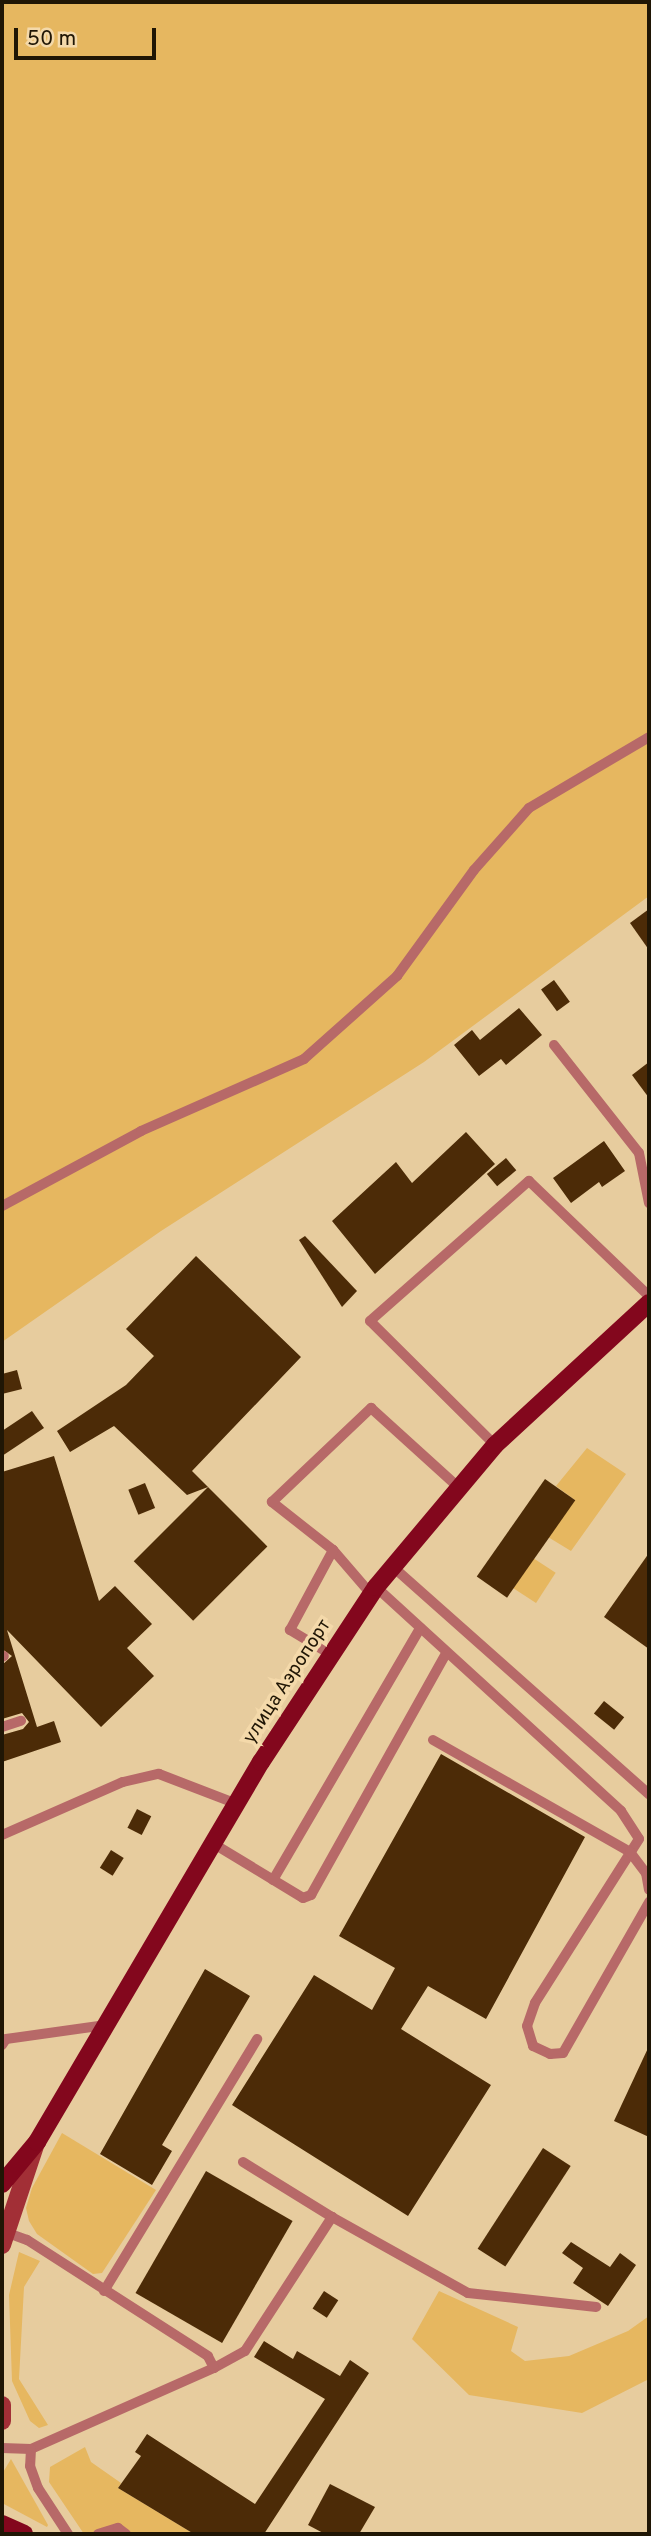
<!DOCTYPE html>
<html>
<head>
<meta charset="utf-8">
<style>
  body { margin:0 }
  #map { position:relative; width:651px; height:2536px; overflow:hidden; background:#e7cc9e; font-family:Overpass,sans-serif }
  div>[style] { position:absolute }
  .green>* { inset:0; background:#e6b760; transform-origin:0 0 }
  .building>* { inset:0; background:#4c2b07; transform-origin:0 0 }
  .lane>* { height:10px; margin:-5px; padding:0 5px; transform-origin:5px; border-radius:5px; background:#b76968 }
  .secondary>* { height:18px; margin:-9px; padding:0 9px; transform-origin:9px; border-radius:9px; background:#a22f36 }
  .primary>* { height:18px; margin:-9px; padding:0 9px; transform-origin:9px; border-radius:9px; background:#83071d }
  span { translate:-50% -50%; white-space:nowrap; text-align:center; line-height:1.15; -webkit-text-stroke:7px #f4d9aa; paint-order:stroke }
  .street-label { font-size:19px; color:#201605 }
  .frame { position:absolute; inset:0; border:4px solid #201605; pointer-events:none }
  .scale { position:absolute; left:14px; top:28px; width:142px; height:32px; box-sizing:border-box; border:4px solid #201605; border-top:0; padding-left:9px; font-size:21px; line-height:24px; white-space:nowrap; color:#201605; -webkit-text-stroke:5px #f4d9aa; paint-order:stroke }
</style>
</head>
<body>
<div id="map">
  <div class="green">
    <div style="clip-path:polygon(2px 2px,649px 2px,649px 896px,424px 1062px,161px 1231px,2px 1342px)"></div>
    <div style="clip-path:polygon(587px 1448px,626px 1474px,571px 1551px,548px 1537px,575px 1500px,556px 1486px)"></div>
    <div style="left:533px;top:1558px;width:27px;height:36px;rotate:33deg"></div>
    <div style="clip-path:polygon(62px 2133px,156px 2190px,102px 2273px,93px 2274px,37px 2234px,29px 2221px,26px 2208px,32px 2188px)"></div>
    <div style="clip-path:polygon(19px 2252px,40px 2261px,24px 2287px,19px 2379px,48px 2425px,39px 2428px,30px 2421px,12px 2381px,9px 2295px)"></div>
    <div style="clip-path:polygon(439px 2291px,518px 2327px,511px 2351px,525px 2361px,569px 2356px,628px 2331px,649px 2316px,649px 2379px,582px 2413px,469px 2395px,412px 2339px)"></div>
    <div style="clip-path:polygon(85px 2447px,91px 2462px,121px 2483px,118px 2488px,194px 2534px,84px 2534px,49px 2482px,50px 2467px)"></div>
    <div style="clip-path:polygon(11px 2459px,48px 2525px,47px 2527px,2px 2503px,2px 2474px)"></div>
  </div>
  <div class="building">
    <div style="clip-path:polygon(649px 909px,649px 950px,630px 923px)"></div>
    <div style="left:554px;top:980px;width:27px;height:16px;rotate:54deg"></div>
    <div style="clip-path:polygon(519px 1008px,542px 1035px,506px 1065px,501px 1059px,479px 1076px,454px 1045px,472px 1030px,480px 1040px)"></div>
    <div style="clip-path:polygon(649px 1062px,649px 1098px,632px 1075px)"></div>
    <div style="clip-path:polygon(466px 1132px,495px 1164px,375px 1274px,332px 1221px,396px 1162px,412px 1183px)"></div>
    <div style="clip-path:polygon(604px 1141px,625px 1171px,602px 1187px,599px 1182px,571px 1203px,553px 1178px)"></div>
    <div style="left:506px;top:1158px;width:16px;height:25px;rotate:50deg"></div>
    <div style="clip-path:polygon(305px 1236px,357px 1291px,342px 1307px,299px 1240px)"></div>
    <div style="clip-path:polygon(196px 1256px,301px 1357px,192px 1471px,208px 1487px,187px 1495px,114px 1426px,70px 1452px,57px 1431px,126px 1385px,154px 1356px,126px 1329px)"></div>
    <div style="clip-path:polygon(17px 1370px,22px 1389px,2px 1394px,2px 1374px)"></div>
    <div style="clip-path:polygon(32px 1411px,44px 1428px,2px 1456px,2px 1431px)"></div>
    <div style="clip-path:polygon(54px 1456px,99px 1601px,115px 1586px,152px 1624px,127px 1648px,154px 1676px,101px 1727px,7px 1630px,37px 1727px,54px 1721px,61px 1742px,2px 1762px,2px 1735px,23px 1729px,29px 1722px,22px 1713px,2px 1719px,2px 1665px,12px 1656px,2px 1649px,2px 1472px)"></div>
    <div style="left:545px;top:1479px;width:37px;height:119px;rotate:35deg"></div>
    <div style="left:145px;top:1483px;width:27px;height:18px;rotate:68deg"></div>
    <div style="left:208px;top:1487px;width:84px;height:105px;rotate:45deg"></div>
    <div style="clip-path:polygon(649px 1553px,649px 1649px,604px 1617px)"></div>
    <div style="left:604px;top:1701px;width:26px;height:16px;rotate:39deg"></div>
    <div style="clip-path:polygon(441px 1754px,585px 1837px,486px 2019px,428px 1986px,401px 2029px,491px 2085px,408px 2216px,232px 2105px,314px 1975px,372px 2010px,395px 1968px,339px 1936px)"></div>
    <div style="left:137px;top:1809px;width:16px;height:21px;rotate:27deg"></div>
    <div style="left:111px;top:1850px;width:15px;height:21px;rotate:32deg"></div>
    <div style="clip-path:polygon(205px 1969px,250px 1996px,162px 2145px,172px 2151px,152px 2185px,100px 2154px)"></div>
    <div style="clip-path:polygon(649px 2046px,649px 2137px,614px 2121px)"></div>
    <div style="left:543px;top:2148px;width:33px;height:120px;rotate:33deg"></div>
    <div style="left:206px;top:2171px;width:100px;height:141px;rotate:30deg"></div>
    <div style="clip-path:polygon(571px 2242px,610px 2267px,620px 2253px,636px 2265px,608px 2306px,573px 2283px,583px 2268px,562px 2253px)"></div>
    <div style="left:324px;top:2291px;width:17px;height:21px;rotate:33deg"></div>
    <div style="clip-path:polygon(264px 2341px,293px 2359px,297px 2351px,340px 2376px,350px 2360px,369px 2373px,264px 2534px,194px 2534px,118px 2488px,141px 2456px,135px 2452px,147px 2434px,255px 2504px,325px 2399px,254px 2357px)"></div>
    <div style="clip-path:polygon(330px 2484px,375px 2507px,359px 2534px,325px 2534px,308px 2525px)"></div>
  </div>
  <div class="lane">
    <div style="left:554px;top:1045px;width:137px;rotate:51.8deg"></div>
    <div style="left:639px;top:1153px;width:51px;rotate:78.7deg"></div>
    <div style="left:2px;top:1206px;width:158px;rotate:-28.3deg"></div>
    <div style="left:141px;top:1131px;width:178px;rotate:-23.8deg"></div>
    <div style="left:304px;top:1059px;width:125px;rotate:-41.7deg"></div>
    <div style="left:397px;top:976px;width:131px;rotate:-54deg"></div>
    <div style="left:474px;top:870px;width:83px;rotate:-48.4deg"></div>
    <div style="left:529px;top:808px;width:139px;rotate:-30.6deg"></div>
    <div style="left:495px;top:1445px;width:176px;rotate:-135.2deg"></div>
    <div style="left:370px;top:1321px;width:212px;rotate:-41.4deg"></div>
    <div style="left:529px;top:1181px;width:166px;rotate:43.8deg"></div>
    <div style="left:392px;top:1566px;width:344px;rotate:41.6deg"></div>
    <div style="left:376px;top:1587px;width:332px;rotate:42.4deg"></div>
    <div style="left:621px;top:1811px;width:33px;rotate:57deg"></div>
    <div style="left:639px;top:1839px;width:194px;rotate:122.4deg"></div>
    <div style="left:535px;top:2003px;width:24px;rotate:109deg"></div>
    <div style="left:527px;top:2026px;width:21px;rotate:73deg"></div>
    <div style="left:533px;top:2046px;width:19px;rotate:25deg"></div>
    <div style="left:550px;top:2054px;width:13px;rotate:-4deg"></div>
    <div style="left:563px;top:2053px;width:174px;rotate:-60.3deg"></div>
    <div style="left:371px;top:1594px;width:58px;rotate:-130.8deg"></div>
    <div style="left:333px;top:1550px;width:78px;rotate:-141.8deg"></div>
    <div style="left:272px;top:1502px;width:137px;rotate:-43.5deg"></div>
    <div style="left:371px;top:1408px;width:118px;rotate:42.2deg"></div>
    <div style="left:330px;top:1654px;width:47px;rotate:-149deg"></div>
    <div style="left:290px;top:1630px;width:91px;rotate:-61.7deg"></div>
    <div style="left:2px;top:1657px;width:2px;rotate:-27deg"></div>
    <div style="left:2px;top:1727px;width:20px;rotate:-18deg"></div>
    <div style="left:433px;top:1740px;width:227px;rotate:29.6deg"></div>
    <div style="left:630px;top:1852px;width:26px;rotate:53deg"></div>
    <div style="left:646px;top:1873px;width:17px;rotate:80deg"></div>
    <div style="left:2px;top:1835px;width:132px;rotate:-23.7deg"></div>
    <div style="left:123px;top:1782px;width:37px;rotate:-13deg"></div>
    <div style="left:159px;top:1774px;width:84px;rotate:21deg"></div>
    <div style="left:214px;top:1844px;width:104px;rotate:31.2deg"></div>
    <div style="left:303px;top:1898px;width:9px;rotate:-21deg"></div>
    <div style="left:311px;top:1895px;width:277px;rotate:-60.8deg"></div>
    <div style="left:273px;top:1880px;width:292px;rotate:-59.7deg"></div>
    <div style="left:2px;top:2045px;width:7px;rotate:-56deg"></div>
    <div style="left:6px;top:2039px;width:101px;rotate:-8deg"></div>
    <div style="left:243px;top:2162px;width:105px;rotate:31.7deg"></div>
    <div style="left:104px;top:2291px;width:295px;rotate:-58.7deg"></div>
    <div style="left:214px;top:2368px;width:35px;rotate:-29deg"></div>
    <div style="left:245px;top:2351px;width:160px;rotate:-57deg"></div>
    <div style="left:332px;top:2217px;width:156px;rotate:29.2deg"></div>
    <div style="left:468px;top:2293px;width:129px;rotate:6.2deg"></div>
    <div style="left:2px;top:2448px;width:29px;rotate:2deg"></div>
    <div style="left:31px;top:2449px;width:200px;rotate:-23.9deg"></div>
    <div style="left:214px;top:2368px;width:13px;rotate:-117deg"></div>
    <div style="left:208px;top:2356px;width:215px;rotate:-147.3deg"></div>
    <div style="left:27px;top:2240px;width:23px;rotate:-160deg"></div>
    <div style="left:31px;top:2449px;width:17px;rotate:93deg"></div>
    <div style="left:30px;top:2466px;width:23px;rotate:70deg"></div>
    <div style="left:38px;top:2488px;width:55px;rotate:56.9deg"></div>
    <div style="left:98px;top:2534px;width:21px;rotate:-17deg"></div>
    <div style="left:118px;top:2528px;width:10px;rotate:37deg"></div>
  </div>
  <div class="secondary">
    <div style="left:2px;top:2245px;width:104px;rotate:-71.6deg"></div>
    <div style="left:2px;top:2405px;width:16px;rotate:90deg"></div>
  </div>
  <div class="primary">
    <div style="left:2px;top:2184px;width:55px;rotate:-50.2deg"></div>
    <div style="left:37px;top:2142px;width:441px;rotate:-59.5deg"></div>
    <div style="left:261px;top:1762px;width:209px;rotate:-56.7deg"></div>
    <div style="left:376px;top:1587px;width:185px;rotate:-50deg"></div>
    <div style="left:495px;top:1445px;width:209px;rotate:-42.7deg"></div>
    <div style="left:2px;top:2524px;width:24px;rotate:24deg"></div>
  </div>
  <div class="street-label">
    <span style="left:288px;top:1682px;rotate:-57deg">улица Аэропорт</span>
  </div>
  <div class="frame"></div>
  <div class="scale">50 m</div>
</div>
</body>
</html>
